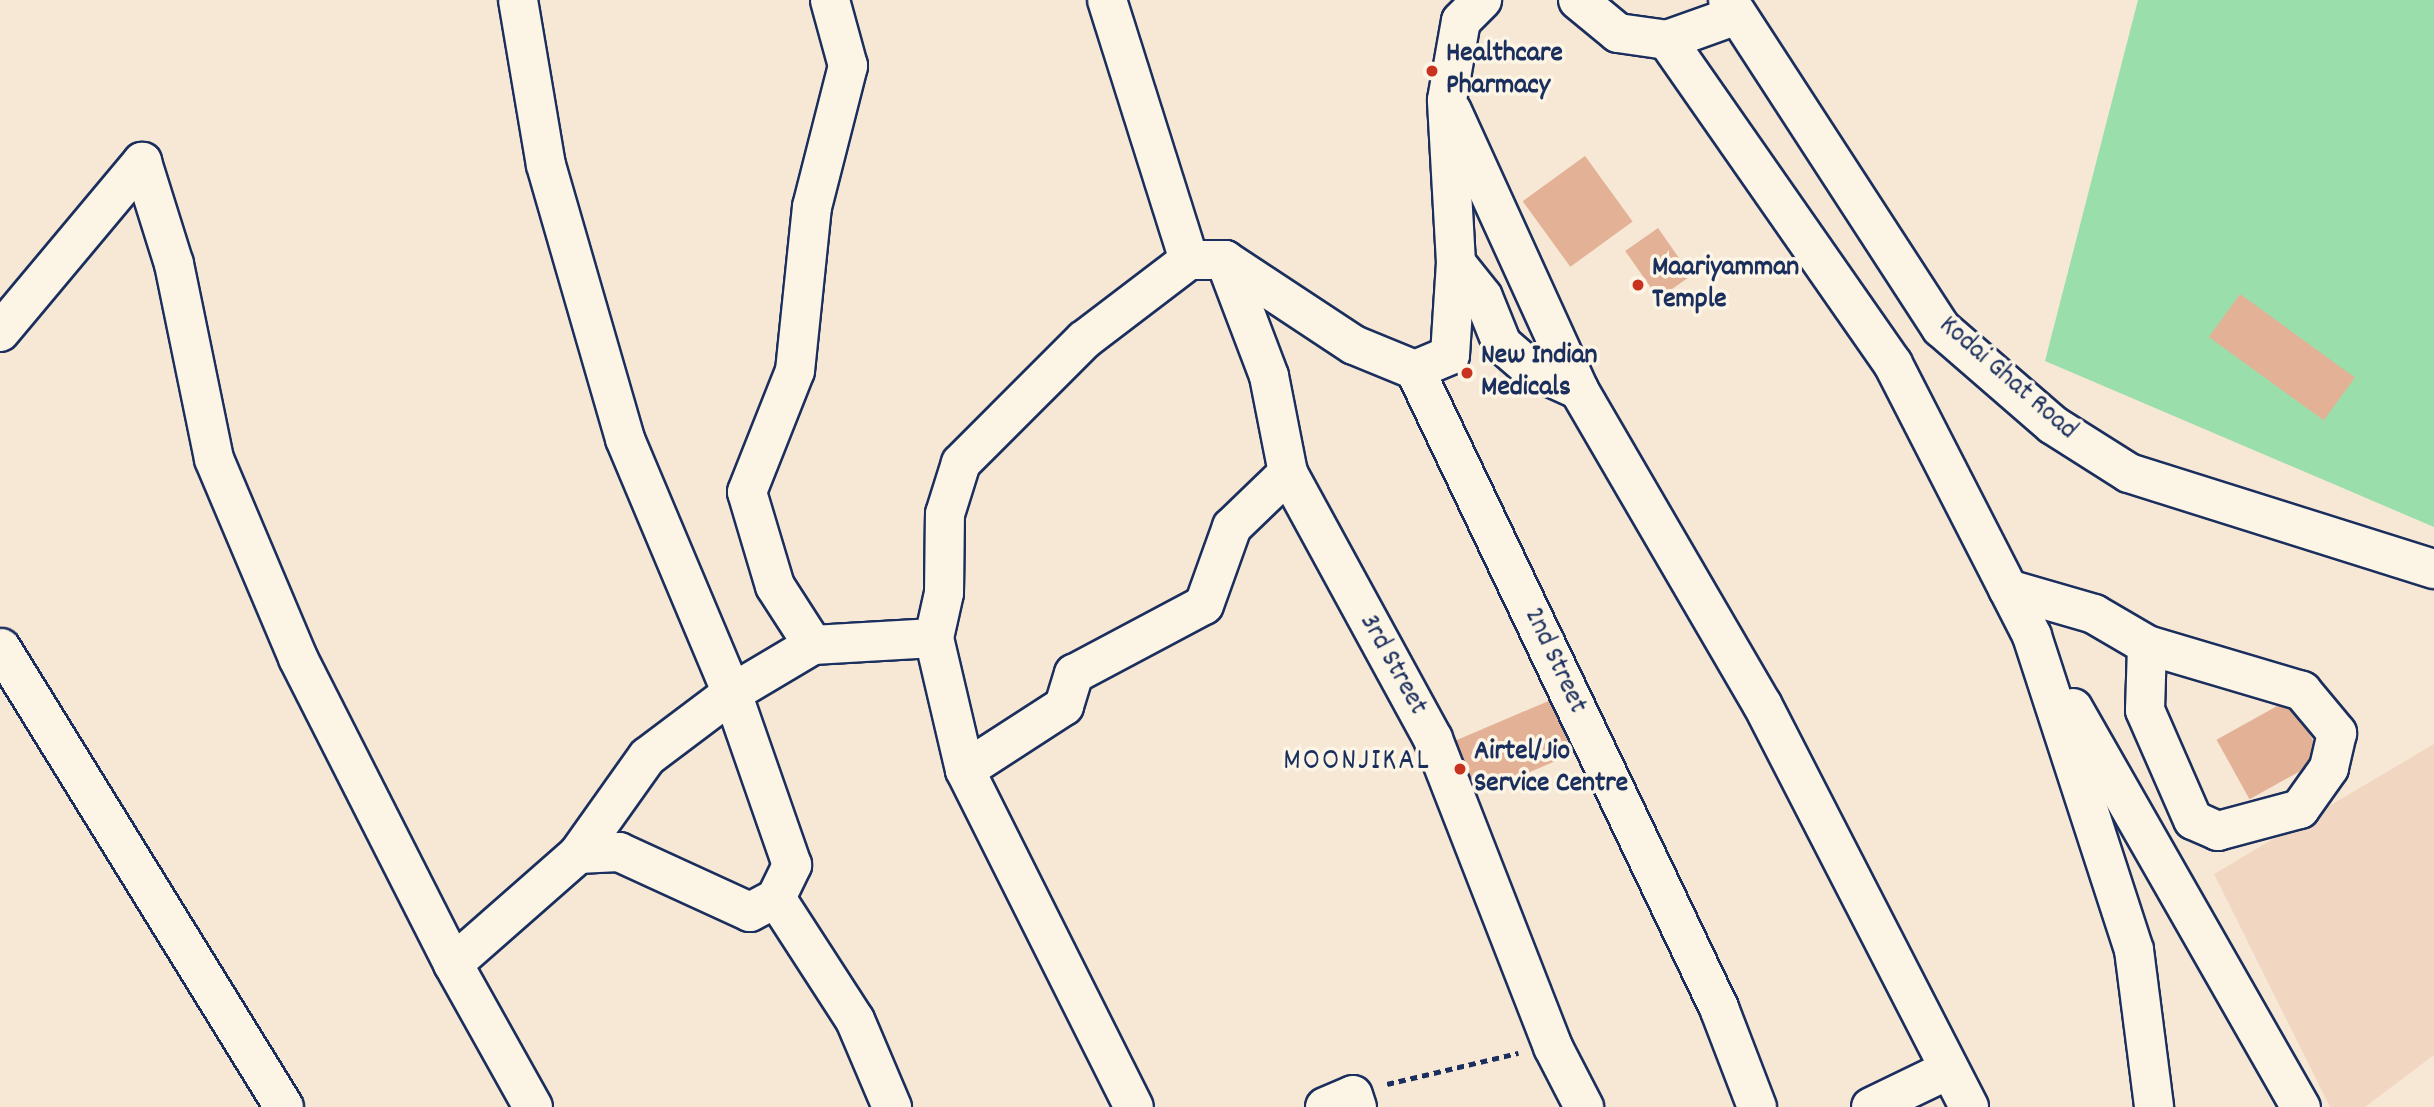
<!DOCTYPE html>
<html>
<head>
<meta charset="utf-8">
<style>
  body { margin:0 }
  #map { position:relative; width:2434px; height:1107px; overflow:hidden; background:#f7e7d5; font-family:Dekko,sans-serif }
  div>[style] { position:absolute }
  .built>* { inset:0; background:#f1d7c2 }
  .green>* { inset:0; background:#9adfab }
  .building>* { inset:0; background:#e3b195; transform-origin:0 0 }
  .path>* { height:4.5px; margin-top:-2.25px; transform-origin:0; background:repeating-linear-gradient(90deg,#1b2f5e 0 7px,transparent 0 12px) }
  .roads { filter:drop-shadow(2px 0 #1b2f5e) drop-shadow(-2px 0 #1b2f5e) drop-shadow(0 2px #1b2f5e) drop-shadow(0 -2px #1b2f5e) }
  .minor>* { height:38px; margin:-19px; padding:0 19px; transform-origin:19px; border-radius:19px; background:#fcf5e5 }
  .major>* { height:38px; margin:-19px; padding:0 19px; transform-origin:19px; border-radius:19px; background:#fcf5e5 }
  .dots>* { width:19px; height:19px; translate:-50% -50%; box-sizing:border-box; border:4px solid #fcf5e5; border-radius:50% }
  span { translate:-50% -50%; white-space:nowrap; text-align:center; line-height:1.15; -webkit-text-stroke:7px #fcf5e5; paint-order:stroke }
  .poi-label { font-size:28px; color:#1b2f5e; font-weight:700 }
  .left { translate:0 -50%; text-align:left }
  .street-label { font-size:28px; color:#1b2f5e }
  .neighbourhood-label { font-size:30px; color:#1b2f5e; letter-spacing:2px }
</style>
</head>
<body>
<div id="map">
  <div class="built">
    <div style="clip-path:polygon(2434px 744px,2434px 1055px,2365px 1107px,2330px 1107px,2214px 874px)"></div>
  </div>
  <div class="green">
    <div style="clip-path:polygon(2138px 0,2434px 0,2434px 527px,2045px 361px)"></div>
  </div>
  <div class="building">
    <div style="left:1585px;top:156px;width:81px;height:77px;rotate:54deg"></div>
    <div style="left:1658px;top:228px;width:58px;height:40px;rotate:55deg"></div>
    <div style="left:2240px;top:294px;width:142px;height:53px;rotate:36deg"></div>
    <div style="left:1558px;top:697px;width:58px;height:113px;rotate:67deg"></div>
    <div style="left:2290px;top:699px;width:68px;height:84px;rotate:61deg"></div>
  </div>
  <div class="path">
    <div style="left:1387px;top:1084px;width:135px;rotate:-13.3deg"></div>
  </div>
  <div class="roads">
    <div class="minor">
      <div style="left:518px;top:0;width:167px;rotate:80.4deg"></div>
      <div style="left:546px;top:165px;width:285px;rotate:73.9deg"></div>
      <div style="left:625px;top:439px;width:276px;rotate:67.2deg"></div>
      <div style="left:732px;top:693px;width:106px;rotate:143deg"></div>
      <div style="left:647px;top:757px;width:119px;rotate:125.4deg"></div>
      <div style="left:1107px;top:0;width:273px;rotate:72.5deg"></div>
      <div style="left:1578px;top:0;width:52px;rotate:39.5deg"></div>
      <div style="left:1618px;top:33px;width:49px;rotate:8.1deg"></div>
      <div style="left:1667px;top:40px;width:71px;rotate:-19.7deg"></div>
      <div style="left:1667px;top:40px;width:395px;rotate:55.1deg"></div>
      <div style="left:1893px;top:364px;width:305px;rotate:62.9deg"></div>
      <div style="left:2032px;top:636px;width:330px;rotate:72deg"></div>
      <div style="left:2134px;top:950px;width:158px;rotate:82.7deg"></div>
      <div style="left:1452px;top:111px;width:307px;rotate:65.5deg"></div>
      <div style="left:1225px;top:260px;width:124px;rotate:69.2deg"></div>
      <div style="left:1269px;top:376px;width:99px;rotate:78.9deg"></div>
      <div style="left:1288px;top:473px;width:303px;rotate:61.4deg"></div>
      <div style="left:1433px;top:739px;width:331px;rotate:68.7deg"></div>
      <div style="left:1553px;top:1047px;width:68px;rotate:62.7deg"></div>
      <div style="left:1456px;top:263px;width:43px;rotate:51.5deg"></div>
      <div style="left:1483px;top:297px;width:51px;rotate:68deg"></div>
      <div style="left:1502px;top:344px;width:37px;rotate:41deg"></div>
      <div style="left:1530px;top:368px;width:54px;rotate:24.2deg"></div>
      <div style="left:1579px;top:390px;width:363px;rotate:59.8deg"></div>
      <div style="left:1762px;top:704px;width:453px;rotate:62.8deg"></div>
      <div style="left:0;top:332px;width:222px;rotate:-50.1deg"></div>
      <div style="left:142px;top:162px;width:107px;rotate:72.6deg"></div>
      <div style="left:174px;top:264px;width:199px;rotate:78.4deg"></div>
      <div style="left:214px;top:459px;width:216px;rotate:67.1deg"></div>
      <div style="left:298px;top:658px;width:343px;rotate:63.1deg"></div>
      <div style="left:1415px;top:370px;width:707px;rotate:64.52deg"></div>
      <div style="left:1719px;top:1008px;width:106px;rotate:69deg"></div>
      <div style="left:2008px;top:589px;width:90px;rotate:16.2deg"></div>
      <div style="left:2094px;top:614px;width:61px;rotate:30.3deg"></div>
      <div style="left:2147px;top:645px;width:162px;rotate:16.5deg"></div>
      <div style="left:2302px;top:691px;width:55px;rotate:50.2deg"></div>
      <div style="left:2337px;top:733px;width:36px;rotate:103deg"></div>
      <div style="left:2329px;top:768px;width:50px;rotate:125.3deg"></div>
      <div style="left:2300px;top:809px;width:85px;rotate:165deg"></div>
      <div style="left:2218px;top:831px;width:27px;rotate:-156deg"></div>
      <div style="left:2193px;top:820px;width:120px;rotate:-113.6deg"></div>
      <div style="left:2145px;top:710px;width:65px;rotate:-88.2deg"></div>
      <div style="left:934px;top:638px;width:136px;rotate:76.8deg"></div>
      <div style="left:965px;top:770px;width:377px;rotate:63.4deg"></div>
      <div style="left:813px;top:645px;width:70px;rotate:-122.8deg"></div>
      <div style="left:775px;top:586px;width:98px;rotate:-106.6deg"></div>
      <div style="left:747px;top:492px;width:130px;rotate:-68.4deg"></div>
      <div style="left:795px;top:371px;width:165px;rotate:-84.1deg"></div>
      <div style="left:812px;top:207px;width:146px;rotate:-75.7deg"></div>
      <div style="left:848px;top:66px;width:68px;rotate:-105.3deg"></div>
      <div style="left:1px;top:648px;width:539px;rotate:58.34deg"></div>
      <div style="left:2073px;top:708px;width:460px;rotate:60.3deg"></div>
      <div style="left:965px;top:770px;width:118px;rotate:-32.9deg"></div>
      <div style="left:1064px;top:706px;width:34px;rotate:-73deg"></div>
      <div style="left:1074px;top:674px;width:147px;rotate:-28deg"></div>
      <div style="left:1204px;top:605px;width:83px;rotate:-70.3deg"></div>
      <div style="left:1232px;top:527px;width:78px;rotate:-44deg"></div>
      <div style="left:776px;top:898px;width:145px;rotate:57.1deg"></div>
      <div style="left:855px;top:1020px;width:95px;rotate:67deg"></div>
      <div style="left:533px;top:1107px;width:164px;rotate:-119.2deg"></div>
      <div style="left:453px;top:964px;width:167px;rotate:-41.3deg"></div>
      <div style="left:578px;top:854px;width:41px;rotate:-2.8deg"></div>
      <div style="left:619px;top:852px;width:144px;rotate:24.6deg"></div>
      <div style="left:750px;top:912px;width:30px;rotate:-28deg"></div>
      <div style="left:776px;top:898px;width:37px;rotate:-64deg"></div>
      <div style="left:792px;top:865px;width:182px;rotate:-109.2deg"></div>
      <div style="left:732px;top:693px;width:94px;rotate:-30.7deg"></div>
      <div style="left:813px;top:645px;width:121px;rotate:-3.3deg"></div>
      <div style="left:934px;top:638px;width:46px;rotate:-77.5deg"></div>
      <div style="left:944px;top:593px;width:79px;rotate:-89.3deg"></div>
      <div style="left:945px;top:514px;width:53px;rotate:-72.6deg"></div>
      <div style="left:961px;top:463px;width:174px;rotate:-45deg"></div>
      <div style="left:1084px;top:340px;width:132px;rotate:-37.3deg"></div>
      <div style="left:1189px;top:260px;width:36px"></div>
      <div style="left:1225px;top:260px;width:154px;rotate:33.4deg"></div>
      <div style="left:1354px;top:345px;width:66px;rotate:22.3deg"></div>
      <div style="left:1415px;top:370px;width:38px;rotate:-23deg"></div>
      <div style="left:1450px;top:355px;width:92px;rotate:-86.3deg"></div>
      <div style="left:1456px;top:263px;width:163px;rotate:-93.2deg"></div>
      <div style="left:1447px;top:100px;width:80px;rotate:-80deg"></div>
      <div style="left:1461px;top:21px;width:30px;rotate:-45deg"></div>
      <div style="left:1325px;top:1107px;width:30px;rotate:-23deg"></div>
      <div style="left:1353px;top:1095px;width:13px;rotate:72deg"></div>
      <div style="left:1871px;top:1107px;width:85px;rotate:-25.7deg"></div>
    </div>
    <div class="major">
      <div style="left:1728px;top:0;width:391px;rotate:57deg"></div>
      <div style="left:1941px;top:328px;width:148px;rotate:40.9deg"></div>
      <div style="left:2053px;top:425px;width:90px;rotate:32.3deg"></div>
      <div style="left:2129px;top:473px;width:320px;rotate:17.5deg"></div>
    </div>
  </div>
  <div class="dots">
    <div style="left:1432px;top:71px;background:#c8321e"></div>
    <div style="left:1638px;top:285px;background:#c8321e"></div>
    <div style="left:1467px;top:373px;background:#c8321e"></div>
    <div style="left:1460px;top:769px;background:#c8321e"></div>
  </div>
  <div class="poi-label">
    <span class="left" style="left:1446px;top:71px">Healthcare<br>Pharmacy</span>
    <span class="left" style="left:1652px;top:285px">Maariyamman<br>Temple</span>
    <span class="left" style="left:1481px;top:373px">New Indian<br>Medicals</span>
    <span class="left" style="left:1474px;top:769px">Airtel/Jio<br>Service Centre</span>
  </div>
  <div class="street-label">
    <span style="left:2007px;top:379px;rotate:41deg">Kodai Ghat Road</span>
    <span style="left:1554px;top:661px;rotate:65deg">2nd Street</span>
    <span style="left:1392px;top:665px;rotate:61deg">3rd Street</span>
  </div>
  <div class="neighbourhood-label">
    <span style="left:1357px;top:763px">MOONJIKAL</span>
  </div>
</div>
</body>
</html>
